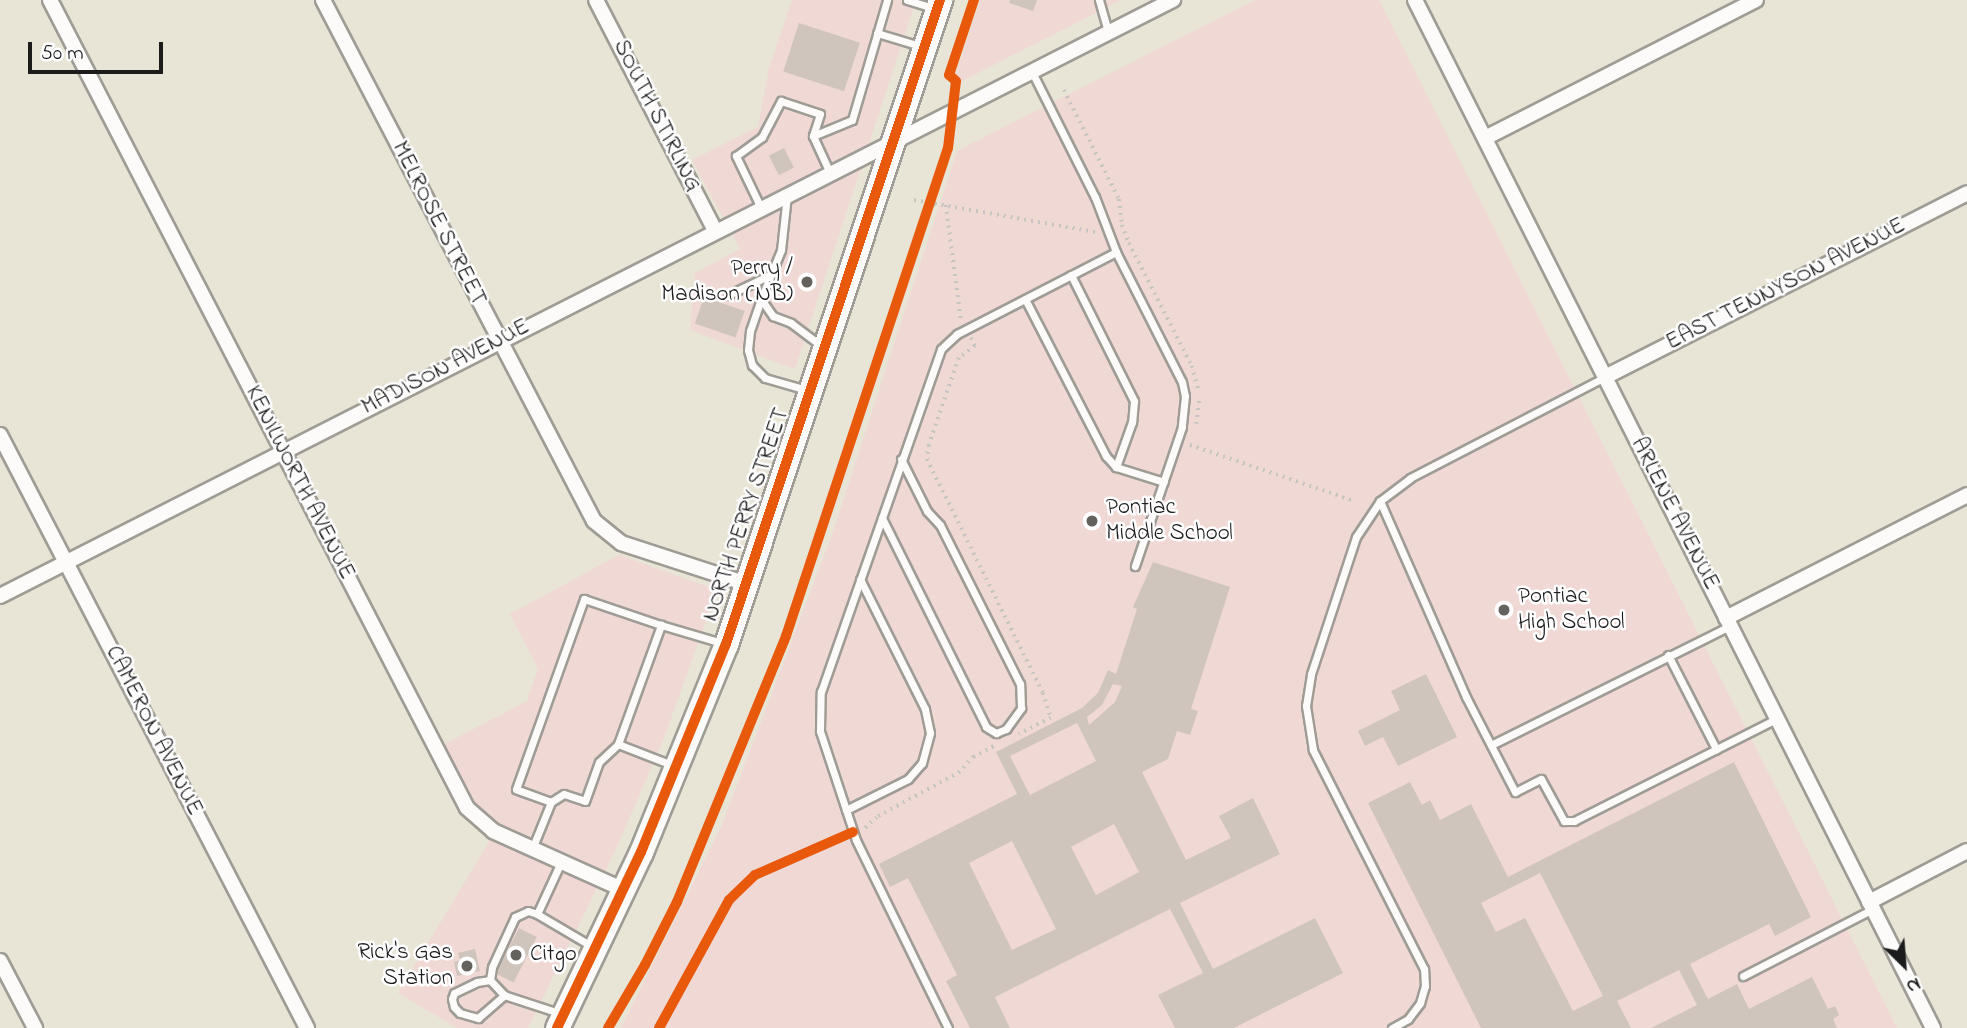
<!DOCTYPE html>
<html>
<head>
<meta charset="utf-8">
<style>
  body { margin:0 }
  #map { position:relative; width:1967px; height:1028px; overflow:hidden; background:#e8e4d6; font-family:"Indie Flower",sans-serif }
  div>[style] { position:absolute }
  .built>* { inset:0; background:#f0d8d5 }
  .building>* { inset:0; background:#d0c5bc; transform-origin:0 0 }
  .path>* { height:3.5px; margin-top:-1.75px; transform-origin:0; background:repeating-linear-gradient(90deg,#c6c5c2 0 2px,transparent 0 7px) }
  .roads { filter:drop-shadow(2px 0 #9e9c94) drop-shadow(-2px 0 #9e9c94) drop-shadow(0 2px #9e9c94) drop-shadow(0 -2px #9e9c94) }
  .lane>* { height:7px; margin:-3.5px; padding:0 3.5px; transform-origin:3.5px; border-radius:3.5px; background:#fcfbf9 }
  .street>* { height:14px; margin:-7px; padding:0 7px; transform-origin:7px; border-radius:7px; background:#fcfbf9 }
  .primary>* { height:23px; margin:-11.5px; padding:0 11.5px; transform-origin:11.5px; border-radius:11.5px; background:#fcfbf9 }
  .cycleway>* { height:10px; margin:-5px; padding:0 5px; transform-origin:5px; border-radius:5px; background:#e8590c }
  .dots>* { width:19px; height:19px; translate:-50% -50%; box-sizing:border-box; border:4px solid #fff; border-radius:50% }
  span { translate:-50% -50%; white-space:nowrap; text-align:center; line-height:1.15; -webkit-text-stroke:5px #fff; paint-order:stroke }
  .street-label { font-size:23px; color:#1c1c1c }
  .poi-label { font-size:23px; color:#1c1c1c }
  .right { translate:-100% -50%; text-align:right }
  .left { translate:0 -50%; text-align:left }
  .north { position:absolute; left:1869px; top:930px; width:70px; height:70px; -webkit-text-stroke:5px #fff; paint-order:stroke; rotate:155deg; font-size:19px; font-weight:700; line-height:28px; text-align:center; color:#1c1c1c }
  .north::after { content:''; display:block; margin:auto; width:24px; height:32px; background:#1c1c1c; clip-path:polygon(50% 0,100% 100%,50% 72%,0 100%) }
  .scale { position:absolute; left:28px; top:42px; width:135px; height:32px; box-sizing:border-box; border:4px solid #1c1c1c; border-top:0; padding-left:9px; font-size:21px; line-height:24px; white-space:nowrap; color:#1c1c1c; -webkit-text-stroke:5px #fff; paint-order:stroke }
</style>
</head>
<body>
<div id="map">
  <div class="built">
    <div style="clip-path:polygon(792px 0,916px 0,795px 369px,690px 330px,695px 273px,740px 249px,692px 160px,758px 127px,769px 68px)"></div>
    <div style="clip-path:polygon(980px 0,1121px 0,952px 86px)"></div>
    <div style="clip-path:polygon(1255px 0,1379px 0,1897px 1028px,621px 1028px,722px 825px,832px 535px,957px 151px)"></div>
    <div style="clip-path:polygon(619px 555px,717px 590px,664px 738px,616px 849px,528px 1028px,457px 1028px,398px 993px,489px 842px,441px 746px,527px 701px,538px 669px,510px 614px)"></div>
  </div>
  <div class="building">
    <div style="clip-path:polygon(1010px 0,1037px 0,1033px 11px,1009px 3px)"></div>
    <div style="left:799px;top:23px;width:64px;height:51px;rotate:18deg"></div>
    <div style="left:784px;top:148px;width:22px;height:17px;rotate:63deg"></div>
    <div style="left:704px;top:297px;width:43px;height:28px;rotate:19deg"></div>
    <div style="clip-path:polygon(evenodd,1153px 562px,1230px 587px,1191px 709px,1198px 711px,1190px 735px,1177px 731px,1168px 759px,1142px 772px,1186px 860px,1231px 838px,1219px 816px,1253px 798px,1280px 854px,1180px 903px,1213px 969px,1315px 918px,1343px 973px,1234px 1028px,1175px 1028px,1158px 995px,1203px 973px,1170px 909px,995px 997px,1010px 1028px,970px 1028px,946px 981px,957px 975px,908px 878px,890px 887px,879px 864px,1017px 794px,996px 752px,1082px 708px,1098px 693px,1108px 670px,1116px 674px,1137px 609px,1133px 607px,1153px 562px,1113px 684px,1122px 686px,1115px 702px,1089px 725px,1087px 717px,1102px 705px,1113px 684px,1153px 562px,1077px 723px,1096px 761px,1030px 795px,1010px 756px,1077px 723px,1153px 562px,1114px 824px,1139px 872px,1096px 895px,1071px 847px,1114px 824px,1153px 562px,1012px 841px,1056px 929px,1012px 950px,969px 863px,1012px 841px)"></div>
    <div style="clip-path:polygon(1426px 674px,1457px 737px,1398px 766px,1383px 737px,1365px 746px,1358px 731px,1400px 710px,1391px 691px)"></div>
    <div style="clip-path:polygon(evenodd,1734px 762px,1811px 917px,1775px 936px,1769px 924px,1690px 964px,1708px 999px,1737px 984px,1749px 1009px,1812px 977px,1828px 1009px,1835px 1006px,1839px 1015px,1833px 1019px,1837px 1028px,1651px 1028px,1697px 1005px,1679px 970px,1617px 1001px,1631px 1028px,1481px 1028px,1368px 803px,1410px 782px,1422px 805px,1430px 800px,1440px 820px,1471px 804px,1508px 877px,1734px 762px,1540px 873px,1603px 996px,1573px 1011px,1525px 918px,1496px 932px,1481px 903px,1540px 873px)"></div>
    <div style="left:519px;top:928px;width:20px;height:51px;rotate:27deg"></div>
    <div style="clip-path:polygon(475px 949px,480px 971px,457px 976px,454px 962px,460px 960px,458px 953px)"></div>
  </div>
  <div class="path">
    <div style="left:1064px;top:90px;width:122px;rotate:63.2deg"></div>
    <div style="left:1119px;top:199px;width:26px;rotate:83deg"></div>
    <div style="left:1122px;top:225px;width:19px;rotate:69deg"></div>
    <div style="left:1129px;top:243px;width:138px;rotate:62.9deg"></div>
    <div style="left:1192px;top:366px;width:28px;rotate:75deg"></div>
    <div style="left:914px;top:200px;width:185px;rotate:10deg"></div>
    <div style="left:946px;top:205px;width:115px;rotate:82.5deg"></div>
    <div style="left:971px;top:338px;width:9px;rotate:63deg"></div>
    <div style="left:975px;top:346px;width:20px;rotate:143deg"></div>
    <div style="left:959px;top:358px;width:92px;rotate:109deg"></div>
    <div style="left:929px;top:445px;width:14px;rotate:98deg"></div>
    <div style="left:927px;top:459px;width:261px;rotate:63.6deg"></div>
    <div style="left:1043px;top:693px;width:26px;rotate:72deg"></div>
    <div style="left:1051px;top:718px;width:36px;rotate:153deg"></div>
    <div style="left:1196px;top:424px;width:23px;rotate:-83deg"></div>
    <div style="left:1190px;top:445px;width:171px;rotate:18.8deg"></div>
    <div style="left:865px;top:828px;width:18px;rotate:-43deg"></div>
    <div style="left:878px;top:816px;width:91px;rotate:-28.3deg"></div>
    <div style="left:958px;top:773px;width:22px;rotate:-47deg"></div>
    <div style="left:973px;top:757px;width:26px;rotate:-28deg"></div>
  </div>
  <div class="roads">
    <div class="lane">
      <div style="left:907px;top:0;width:27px;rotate:17deg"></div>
      <div style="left:1099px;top:0;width:33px;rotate:74deg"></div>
      <div style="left:877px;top:33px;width:45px;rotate:16.8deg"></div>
      <div style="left:1032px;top:72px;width:140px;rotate:63.3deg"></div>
      <div style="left:1095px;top:197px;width:59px;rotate:69.1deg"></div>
      <div style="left:1116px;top:252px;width:146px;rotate:63.1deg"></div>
      <div style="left:1182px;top:382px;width:14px;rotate:78deg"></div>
      <div style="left:1185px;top:396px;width:31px;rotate:96deg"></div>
      <div style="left:1182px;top:427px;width:147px;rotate:108.7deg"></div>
      <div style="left:813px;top:136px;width:42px;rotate:-22.3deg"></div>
      <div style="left:852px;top:120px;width:125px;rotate:-73.7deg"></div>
      <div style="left:787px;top:195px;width:55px;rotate:96.2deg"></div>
      <div style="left:781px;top:250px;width:53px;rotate:112.2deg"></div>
      <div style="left:761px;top:299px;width:21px;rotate:55deg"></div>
      <div style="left:773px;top:316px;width:19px;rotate:21deg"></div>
      <div style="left:791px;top:323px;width:39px;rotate:37deg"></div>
      <div style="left:761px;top:208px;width:58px;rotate:-115.7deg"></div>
      <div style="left:736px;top:156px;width:32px;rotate:-36deg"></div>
      <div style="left:762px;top:137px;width:41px;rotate:-62.2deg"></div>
      <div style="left:781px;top:101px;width:41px;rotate:18.4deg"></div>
      <div style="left:820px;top:114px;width:23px;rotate:108deg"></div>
      <div style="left:813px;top:136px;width:41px;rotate:65.3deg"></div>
      <div style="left:1071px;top:275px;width:141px;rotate:63.4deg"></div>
      <div style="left:1134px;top:401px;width:21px;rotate:95deg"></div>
      <div style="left:1132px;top:422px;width:48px;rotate:109.6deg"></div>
      <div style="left:728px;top:295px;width:49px;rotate:-25.5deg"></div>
      <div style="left:761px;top:299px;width:34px;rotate:109deg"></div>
      <div style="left:750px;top:331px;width:19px;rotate:96deg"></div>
      <div style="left:748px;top:350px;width:16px;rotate:75deg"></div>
      <div style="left:752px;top:365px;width:18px;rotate:45deg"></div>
      <div style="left:765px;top:378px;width:44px;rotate:15.9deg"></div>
      <div style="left:1025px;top:299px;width:177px;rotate:62.7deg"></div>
      <div style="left:1106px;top:456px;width:15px;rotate:48deg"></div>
      <div style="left:1116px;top:467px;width:50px;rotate:17.4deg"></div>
      <div style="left:1380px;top:501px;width:214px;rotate:66.3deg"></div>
      <div style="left:1466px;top:697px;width:107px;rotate:62.7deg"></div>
      <div style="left:1515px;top:792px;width:29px;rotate:-27deg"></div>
      <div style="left:1541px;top:779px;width:48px;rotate:61.3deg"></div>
      <div style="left:1564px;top:821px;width:10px"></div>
      <div style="left:1574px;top:821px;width:226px;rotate:-26.8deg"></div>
      <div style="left:882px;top:518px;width:233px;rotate:63.5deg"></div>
      <div style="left:986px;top:727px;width:12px;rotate:31deg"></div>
      <div style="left:996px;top:733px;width:11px;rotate:-22deg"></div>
      <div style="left:1006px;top:729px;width:26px;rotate:-54deg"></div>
      <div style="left:1021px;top:708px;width:24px;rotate:-92deg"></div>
      <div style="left:1020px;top:684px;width:178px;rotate:-116.7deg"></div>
      <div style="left:940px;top:525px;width:19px;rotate:-133deg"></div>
      <div style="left:927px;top:511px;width:58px;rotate:-116.6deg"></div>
      <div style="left:1668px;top:655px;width:106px;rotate:62.9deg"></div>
      <div style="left:1491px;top:745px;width:267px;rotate:-26.5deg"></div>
      <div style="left:672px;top:765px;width:58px;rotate:-158.7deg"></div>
      <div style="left:618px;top:744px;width:127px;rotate:-70.1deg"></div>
      <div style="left:661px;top:625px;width:64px;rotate:16.4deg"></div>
      <div style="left:551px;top:802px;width:15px;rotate:-32deg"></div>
      <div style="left:564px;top:794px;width:22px;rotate:18deg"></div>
      <div style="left:585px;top:801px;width:41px;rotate:-70.3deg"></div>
      <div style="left:599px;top:762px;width:26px;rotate:-43deg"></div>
      <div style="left:846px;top:810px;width:69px;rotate:-26.6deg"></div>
      <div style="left:908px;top:779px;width:21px;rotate:-49deg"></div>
      <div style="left:922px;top:763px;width:31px;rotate:-75deg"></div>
      <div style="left:930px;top:733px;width:25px;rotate:-102deg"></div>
      <div style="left:925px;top:709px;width:145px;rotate:-116.6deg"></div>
      <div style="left:532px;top:849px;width:51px;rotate:-68deg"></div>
      <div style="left:551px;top:802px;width:37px;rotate:-160deg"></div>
      <div style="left:516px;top:789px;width:202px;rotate:-70.3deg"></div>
      <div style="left:584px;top:599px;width:81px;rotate:18.7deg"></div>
      <div style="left:537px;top:914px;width:57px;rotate:-65.2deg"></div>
      <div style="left:1743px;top:976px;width:146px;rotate:-27.3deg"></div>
      <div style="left:490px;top:980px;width:13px;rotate:171deg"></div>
      <div style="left:477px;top:982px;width:25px;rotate:154deg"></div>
      <div style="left:454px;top:993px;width:6px;rotate:108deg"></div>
      <div style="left:452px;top:999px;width:8px;rotate:76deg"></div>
      <div style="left:454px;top:1007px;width:8px;rotate:45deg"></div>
      <div style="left:460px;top:1013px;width:19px;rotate:16deg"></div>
      <div style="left:478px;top:1018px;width:35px;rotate:-41deg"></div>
      <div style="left:559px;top:1013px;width:58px;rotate:-161.9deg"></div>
      <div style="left:504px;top:995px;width:21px;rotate:-133deg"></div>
      <div style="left:490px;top:980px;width:13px;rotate:-81deg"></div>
      <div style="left:492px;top:967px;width:55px;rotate:-65.3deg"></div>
      <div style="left:515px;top:917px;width:14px;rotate:-25deg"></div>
      <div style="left:528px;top:911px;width:9px;rotate:18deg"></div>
      <div style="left:537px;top:914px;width:65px;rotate:30.5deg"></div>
      <div style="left:948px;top:1028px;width:209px;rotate:-116.1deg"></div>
      <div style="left:856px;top:840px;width:115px;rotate:-108.3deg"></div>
      <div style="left:820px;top:731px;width:39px;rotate:-89deg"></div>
      <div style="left:821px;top:692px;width:363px;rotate:-70.7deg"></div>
      <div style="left:941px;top:349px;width:22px;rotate:-43deg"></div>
      <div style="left:957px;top:334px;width:179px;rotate:-27.3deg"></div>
      <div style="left:1392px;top:1028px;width:18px;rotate:-29deg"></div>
      <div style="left:1408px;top:1019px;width:20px;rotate:-53deg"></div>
      <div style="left:1420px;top:1003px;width:18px;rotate:-74deg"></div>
      <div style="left:1425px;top:986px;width:17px;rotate:-93deg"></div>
      <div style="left:1424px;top:969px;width:246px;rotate:-116.9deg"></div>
      <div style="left:1313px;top:750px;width:45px;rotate:-99deg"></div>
      <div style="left:1306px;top:706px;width:32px;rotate:-81deg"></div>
      <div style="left:1311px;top:674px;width:144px;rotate:-71.8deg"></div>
      <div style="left:1356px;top:537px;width:43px;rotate:-56.3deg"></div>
      <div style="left:1380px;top:501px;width:38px;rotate:-37deg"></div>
      <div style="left:1410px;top:478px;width:220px;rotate:-27.4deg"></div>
    </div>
    <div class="street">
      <div style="left:50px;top:0;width:909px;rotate:62.7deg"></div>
      <div style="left:467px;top:808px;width:35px;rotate:41deg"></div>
      <div style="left:493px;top:831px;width:144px;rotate:24.2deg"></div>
      <div style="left:323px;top:0;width:587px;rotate:62.52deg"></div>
      <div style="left:594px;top:521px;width:35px;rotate:39deg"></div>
      <div style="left:621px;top:543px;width:133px;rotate:18deg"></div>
      <div style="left:596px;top:0;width:260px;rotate:62.7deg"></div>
      <div style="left:1415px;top:0;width:1151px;rotate:63.26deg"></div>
      <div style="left:1485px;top:138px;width:304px;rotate:-27deg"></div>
      <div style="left:1605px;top:377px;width:406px;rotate:-26.9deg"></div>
      <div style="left:0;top:435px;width:668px;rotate:62.63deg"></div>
      <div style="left:0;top:596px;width:1316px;rotate:-26.94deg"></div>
      <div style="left:1726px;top:618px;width:271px;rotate:-27deg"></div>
      <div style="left:1869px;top:902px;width:110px;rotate:-27.5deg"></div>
      <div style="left:0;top:961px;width:76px;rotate:62.4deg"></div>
    </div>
    <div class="primary">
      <div style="left:557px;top:1028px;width:195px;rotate:-64.5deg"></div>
      <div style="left:641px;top:852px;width:225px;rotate:-67.8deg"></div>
      <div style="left:726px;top:644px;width:679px;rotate:-71.62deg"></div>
    </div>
  </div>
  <div class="cycleway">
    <div style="left:557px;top:1028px;width:195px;rotate:-64.5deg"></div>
    <div style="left:641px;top:852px;width:225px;rotate:-67.8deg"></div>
    <div style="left:726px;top:644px;width:679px;rotate:-71.62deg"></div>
    <div style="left:608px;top:1028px;width:73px;rotate:-59.6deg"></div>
    <div style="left:645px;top:965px;width:71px;rotate:-63.1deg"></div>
    <div style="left:677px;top:902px;width:287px;rotate:-67.7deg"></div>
    <div style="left:786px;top:636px;width:514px;rotate:-71.64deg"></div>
    <div style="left:948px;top:148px;width:67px;rotate:-83.2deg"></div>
    <div style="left:956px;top:81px;width:9px;rotate:-139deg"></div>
    <div style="left:949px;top:75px;width:79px;rotate:-71.6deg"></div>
    <div style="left:659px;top:1028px;width:146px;rotate:-61.3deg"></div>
    <div style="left:729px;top:900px;width:36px;rotate:-44deg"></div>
    <div style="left:755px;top:875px;width:107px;rotate:-23.7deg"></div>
  </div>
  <div class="dots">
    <div style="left:807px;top:282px;background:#63625d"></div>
    <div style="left:1092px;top:521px;background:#63625d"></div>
    <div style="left:1504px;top:610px;background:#63625d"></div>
    <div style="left:516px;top:955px;background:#63625d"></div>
    <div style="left:467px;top:966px;background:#63625d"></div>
  </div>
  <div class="street-label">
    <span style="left:656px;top:116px;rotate:63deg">SOUTH STIRLING</span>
    <span style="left:438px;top:224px;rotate:63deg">MELROSE STREET</span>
    <span style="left:1786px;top:285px;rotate:-27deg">EAST TENNYSON AVENUE</span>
    <span style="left:446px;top:368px;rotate:-27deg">MADISON AVENUE</span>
    <span style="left:299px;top:483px;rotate:63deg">KENILWORTH AVENUE</span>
    <span style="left:1674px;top:514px;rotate:63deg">ARLENE AVENUE</span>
    <span style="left:747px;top:515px;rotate:-71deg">NORTH PERRY STREET</span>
    <span style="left:153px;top:731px;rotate:63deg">CAMERON AVENUE</span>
  </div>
  <div class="poi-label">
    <span class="right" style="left:793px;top:282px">Perry /<br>Madison (NB)</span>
    <span class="left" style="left:1106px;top:521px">Pontiac<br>Middle School</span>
    <span class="left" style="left:1518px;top:610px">Pontiac<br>High School</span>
    <span class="right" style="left:453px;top:966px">Rick's Gas<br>Station</span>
    <span class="left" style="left:530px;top:955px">Citgo</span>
  </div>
  <div class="north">N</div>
  <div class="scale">50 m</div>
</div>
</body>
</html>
